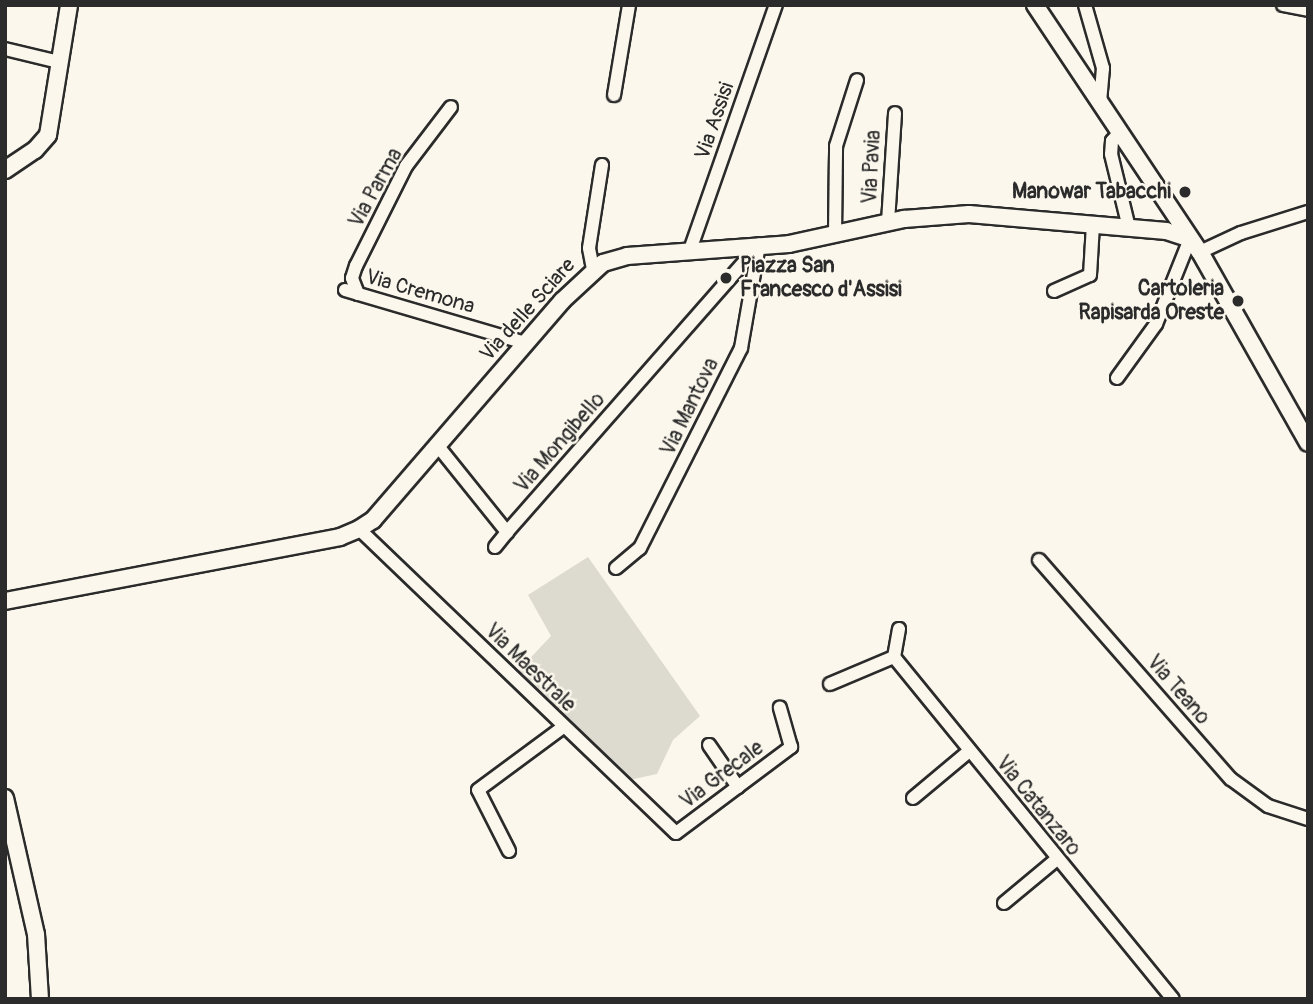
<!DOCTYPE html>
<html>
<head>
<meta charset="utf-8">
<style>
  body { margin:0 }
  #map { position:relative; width:1313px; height:1004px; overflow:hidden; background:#fbf7ec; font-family:Pangolin,sans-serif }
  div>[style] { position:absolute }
  .green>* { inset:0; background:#dddad0 }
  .roads { filter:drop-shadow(2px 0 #2b2b2b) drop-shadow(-2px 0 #2b2b2b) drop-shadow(0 2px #2b2b2b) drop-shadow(0 -2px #2b2b2b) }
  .street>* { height:12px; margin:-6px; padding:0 6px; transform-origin:6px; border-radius:6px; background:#fbf7ec }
  .secondary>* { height:16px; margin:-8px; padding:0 8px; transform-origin:8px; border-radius:8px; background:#fbf7ec }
  .dots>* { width:19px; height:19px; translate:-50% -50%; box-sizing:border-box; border:4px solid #fbf7ec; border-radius:50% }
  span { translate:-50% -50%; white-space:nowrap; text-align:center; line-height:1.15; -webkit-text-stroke:5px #fbf7ec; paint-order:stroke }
  .street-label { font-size:21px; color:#2b2b2b }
  .poi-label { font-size:21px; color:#2b2b2b; font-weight:700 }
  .right { translate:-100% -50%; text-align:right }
  .left { translate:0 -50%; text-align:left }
  .frame { position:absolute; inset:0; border:7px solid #2b2b2b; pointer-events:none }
</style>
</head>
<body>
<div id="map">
  <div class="green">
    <div style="clip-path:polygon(588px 557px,700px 716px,673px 740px,657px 774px,629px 780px,517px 672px,551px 636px,528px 595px)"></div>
  </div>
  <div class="roads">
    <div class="street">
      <div style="left:1085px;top:5px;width:66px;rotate:74.1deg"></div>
      <div style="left:1103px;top:68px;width:34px;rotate:95deg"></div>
      <div style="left:1283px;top:5px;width:25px;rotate:11deg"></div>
      <div style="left:5px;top:49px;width:56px;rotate:13.5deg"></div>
      <div style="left:614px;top:95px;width:91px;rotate:-80.5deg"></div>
      <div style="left:1120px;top:132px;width:12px;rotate:132deg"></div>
      <div style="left:1112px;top:141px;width:13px;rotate:94deg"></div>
      <div style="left:1111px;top:154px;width:76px;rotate:76.3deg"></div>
      <div style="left:888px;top:222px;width:109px;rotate:-86.3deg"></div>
      <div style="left:835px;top:234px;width:88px;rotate:-89.3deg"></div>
      <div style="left:836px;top:146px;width:69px;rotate:-72.3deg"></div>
      <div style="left:690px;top:250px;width:260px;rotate:-70.7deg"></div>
      <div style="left:1200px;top:252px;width:45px;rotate:-24.9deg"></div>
      <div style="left:1241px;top:233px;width:70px;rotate:-17.4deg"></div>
      <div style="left:593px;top:269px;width:21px;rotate:-101deg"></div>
      <div style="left:589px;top:248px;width:84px;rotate:-81.1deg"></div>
      <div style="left:345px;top:290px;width:188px;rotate:16.4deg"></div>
      <div style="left:1054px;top:291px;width:39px;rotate:-24deg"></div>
      <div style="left:1090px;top:275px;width:50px;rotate:-86.6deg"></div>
      <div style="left:358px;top:294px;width:17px;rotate:-111deg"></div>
      <div style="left:352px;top:278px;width:13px;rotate:-72deg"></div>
      <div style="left:356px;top:266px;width:112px;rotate:-63.4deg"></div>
      <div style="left:406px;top:166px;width:74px;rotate:-52.7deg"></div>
      <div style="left:1117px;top:378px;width:67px;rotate:-54.2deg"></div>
      <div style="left:1156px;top:324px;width:92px;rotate:-68.2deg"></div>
      <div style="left:437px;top:445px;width:112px;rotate:51.2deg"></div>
      <div style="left:507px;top:532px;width:382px;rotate:-48.7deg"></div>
      <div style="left:359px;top:529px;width:439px;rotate:43.8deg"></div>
      <div style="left:676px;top:833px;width:144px;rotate:-36.8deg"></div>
      <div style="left:791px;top:747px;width:41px;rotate:-105.8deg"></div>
      <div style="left:495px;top:547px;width:19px;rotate:-51deg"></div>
      <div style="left:1039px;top:560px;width:291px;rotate:48.8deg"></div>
      <div style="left:1231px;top:779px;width:46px;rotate:36.1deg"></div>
      <div style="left:1268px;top:806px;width:42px;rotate:18deg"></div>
      <div style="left:616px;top:568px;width:31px;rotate:-40deg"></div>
      <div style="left:640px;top:548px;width:224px;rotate:-63.2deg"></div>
      <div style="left:741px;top:348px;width:105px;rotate:-80.1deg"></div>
      <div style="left:899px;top:629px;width:28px;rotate:100deg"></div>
      <div style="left:894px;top:657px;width:441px;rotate:50.8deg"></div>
      <div style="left:830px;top:684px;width:69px;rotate:-22.9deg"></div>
      <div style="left:709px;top:745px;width:51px;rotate:55.4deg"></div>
      <div style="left:913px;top:798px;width:72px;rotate:-39.9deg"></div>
      <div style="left:509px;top:851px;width:68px;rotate:-116.9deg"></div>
      <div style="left:478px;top:790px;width:106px;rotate:-36.5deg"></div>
      <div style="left:1004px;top:903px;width:69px;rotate:-39.7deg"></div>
    </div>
    <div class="secondary">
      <div style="left:1035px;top:5px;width:297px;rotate:56.3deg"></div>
      <div style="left:1200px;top:252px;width:219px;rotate:60.5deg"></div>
      <div style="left:5px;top:170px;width:36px;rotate:-34deg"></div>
      <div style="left:35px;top:150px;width:20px;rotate:-49deg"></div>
      <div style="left:48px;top:135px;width:132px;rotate:-80.8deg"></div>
      <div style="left:5px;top:601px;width:341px;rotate:-10.8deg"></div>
      <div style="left:340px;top:537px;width:21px;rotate:-23deg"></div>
      <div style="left:359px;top:529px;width:17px;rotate:-33deg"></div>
      <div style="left:373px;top:520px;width:289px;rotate:-49.2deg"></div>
      <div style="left:562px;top:301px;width:56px;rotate:-42.8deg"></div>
      <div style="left:603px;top:263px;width:25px;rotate:-16deg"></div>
      <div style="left:627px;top:256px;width:162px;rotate:-4.2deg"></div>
      <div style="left:789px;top:244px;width:118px;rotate:-12.3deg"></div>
      <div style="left:904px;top:219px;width:65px;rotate:-4.4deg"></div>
      <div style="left:969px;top:214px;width:198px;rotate:4.9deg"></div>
      <div style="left:1166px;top:231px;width:25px;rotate:18deg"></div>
      <div style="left:5px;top:798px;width:139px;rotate:77.2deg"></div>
      <div style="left:36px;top:934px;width:65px;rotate:86.5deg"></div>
    </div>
  </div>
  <div class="dots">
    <div style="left:1185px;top:192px;background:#2b2b2b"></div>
    <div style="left:726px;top:278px;background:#2b2b2b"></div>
    <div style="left:1238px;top:301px;background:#2b2b2b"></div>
  </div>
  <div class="street-label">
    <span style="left:715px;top:121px;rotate:-71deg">Via Assisi</span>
    <span style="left:872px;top:167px;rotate:-87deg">Via Pavia</span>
    <span style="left:376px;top:188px;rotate:-61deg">Via Parma</span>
    <span style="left:420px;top:292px;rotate:16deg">Via Cremona</span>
    <span style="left:528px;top:310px;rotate:-48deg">Via delle Sciare</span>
    <span style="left:690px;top:407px;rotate:-64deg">Via Mantova</span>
    <span style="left:560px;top:443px;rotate:-49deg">Via Mongibello</span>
    <span style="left:530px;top:668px;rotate:44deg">Via Maestrale</span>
    <span style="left:1178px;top:690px;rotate:49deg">Via Teano</span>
    <span style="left:722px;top:775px;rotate:-37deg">Via Grecale</span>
    <span style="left:1038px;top:806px;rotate:51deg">Via Catanzaro</span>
  </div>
  <div class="poi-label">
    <span class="right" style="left:1171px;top:192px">Manowar Tabacchi</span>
    <span class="left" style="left:740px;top:278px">Piazza San<br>Francesco d'Assisi</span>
    <span class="right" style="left:1224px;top:301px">Cartoleria<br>Rapisarda Oreste</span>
  </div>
  <div class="frame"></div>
</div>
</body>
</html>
